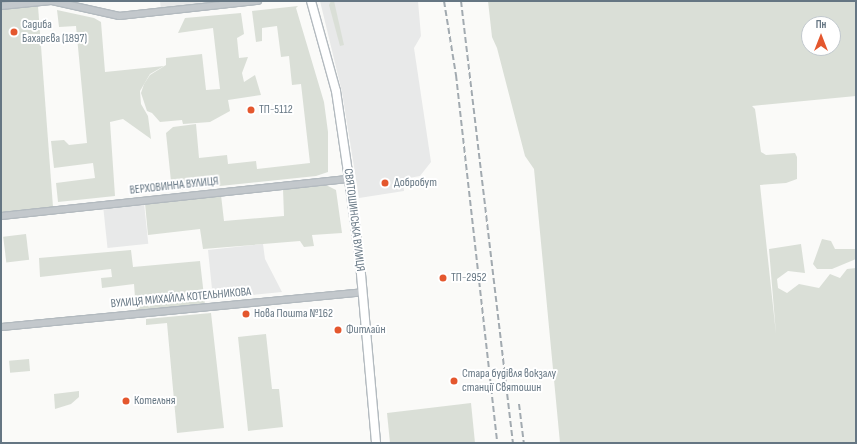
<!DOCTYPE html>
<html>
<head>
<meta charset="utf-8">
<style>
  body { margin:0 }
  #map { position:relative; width:857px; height:444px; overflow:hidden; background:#fafaf8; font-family:"Sofia Sans Condensed",sans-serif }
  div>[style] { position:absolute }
  .built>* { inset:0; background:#e8e9e9; transform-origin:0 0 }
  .green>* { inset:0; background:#dadfd7; transform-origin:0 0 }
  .roads { filter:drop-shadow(1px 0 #b3babf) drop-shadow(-1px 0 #b3babf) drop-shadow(0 1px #b3babf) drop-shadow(0 -1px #b3babf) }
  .minor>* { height:6px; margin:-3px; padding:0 3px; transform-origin:3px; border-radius:3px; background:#c3c8cc }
  .secondary>* { height:8px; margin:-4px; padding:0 4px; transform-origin:4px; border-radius:4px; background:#fff }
  .rail>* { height:2px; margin-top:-1px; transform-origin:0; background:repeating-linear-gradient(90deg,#a2aab0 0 6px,transparent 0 9px) }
  .dots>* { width:11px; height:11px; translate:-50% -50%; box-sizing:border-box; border:2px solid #fff; border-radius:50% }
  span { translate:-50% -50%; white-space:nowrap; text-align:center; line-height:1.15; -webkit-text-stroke:4px #fff; paint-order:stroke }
  .poi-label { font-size:12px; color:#657683 }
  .left { translate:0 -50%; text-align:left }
  .street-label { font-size:12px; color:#657683 }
  .frame { position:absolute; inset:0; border:2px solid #657683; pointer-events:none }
  .north { position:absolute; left:801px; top:16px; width:40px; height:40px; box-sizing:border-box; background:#fff; border:1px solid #c1c8cd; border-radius:50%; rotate:0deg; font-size:11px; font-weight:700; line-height:16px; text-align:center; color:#657683 }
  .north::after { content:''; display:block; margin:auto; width:14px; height:18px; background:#e4572e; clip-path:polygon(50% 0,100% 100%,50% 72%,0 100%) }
</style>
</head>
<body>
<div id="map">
  <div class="built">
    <div style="clip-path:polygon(160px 1px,221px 1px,218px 4px,161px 10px)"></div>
    <div style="clip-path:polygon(320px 1px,418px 1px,421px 36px,414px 48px,431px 162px,420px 176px,403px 179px,404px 191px,359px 198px,342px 92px)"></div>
    <div style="left:144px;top:203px;width:41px;height:41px;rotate:84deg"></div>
    <div style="clip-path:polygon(263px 244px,265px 259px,282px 292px,213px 299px,208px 250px)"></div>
  </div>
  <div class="green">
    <div style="clip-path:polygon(331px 1px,334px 1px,344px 45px,340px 46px,329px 5px)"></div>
    <div style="clip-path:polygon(evenodd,488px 1px,856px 1px,856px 96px,752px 106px,755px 109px,761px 152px,766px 155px,795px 153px,797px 157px,797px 179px,786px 183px,760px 185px,776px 334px,769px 249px,801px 244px,805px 273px,788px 271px,777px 279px,778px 288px,787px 293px,799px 284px,819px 288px,830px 274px,840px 278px,847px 269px,856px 268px,856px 443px,560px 443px,534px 169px,525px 156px,497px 48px,492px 37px,488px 1px,809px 24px,833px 24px,833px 48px,809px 48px,809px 24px)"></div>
    <div style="clip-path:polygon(38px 6px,53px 207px,1px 213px,1px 9px)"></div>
    <div style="clip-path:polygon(298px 6px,296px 8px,324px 102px,328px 132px,328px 172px,316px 176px,172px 191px,166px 133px,173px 127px,196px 124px,199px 158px,227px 155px,228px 164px,256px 161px,257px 169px,310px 163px,301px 84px,292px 85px,289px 56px,281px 57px,277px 26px,262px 28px,262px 41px,256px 42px,252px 11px)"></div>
    <div style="clip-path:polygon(57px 10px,94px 18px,101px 22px,105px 72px,164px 66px,150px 74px,140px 91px,141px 104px,148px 116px,151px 139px,123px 119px,110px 122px,115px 196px,58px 202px,56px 183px,95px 178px,93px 163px,54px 168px,51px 141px,64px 140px,69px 145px,87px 143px,76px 26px,59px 27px)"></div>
    <div style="clip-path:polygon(241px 13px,244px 34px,237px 38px,239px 58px,248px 57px,242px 73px,244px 82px,255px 75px,261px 95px,228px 100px,230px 111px,210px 122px,183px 124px,182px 120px,160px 122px,152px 113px,147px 111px,141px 93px,144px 84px,150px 75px,166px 65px,166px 58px,202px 54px,206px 90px,220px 89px,213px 28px,178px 33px,185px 18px)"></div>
    <div style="clip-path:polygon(326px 185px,336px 190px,342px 233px,312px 235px,314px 246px,304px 247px,300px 241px,203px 249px,200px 229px,148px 235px,145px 203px,221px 195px,224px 221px,284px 216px,283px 189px)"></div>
    <div style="left:26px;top:234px;width:26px;height:23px;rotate:83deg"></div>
    <div style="clip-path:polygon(822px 239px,831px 241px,835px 249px,856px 249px,856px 259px,832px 269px,817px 269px,813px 264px)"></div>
    <div style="clip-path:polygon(131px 250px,133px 267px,200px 261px,205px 305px,136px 311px,134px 284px,102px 288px,101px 278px,112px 277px,111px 269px,40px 277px,39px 258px)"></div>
    <div style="clip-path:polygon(211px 313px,224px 428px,177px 433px,167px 323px,146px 325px,146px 319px)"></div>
    <div style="clip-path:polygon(266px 334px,272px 389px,279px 389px,283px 427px,248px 431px,238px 337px)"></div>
    <div style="left:29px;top:359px;width:12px;height:20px;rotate:85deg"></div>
    <div style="clip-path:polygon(79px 391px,79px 397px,71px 404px,55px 409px,54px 394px)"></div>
    <div style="clip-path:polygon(471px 403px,475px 443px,390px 443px,387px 413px)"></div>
  </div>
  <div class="roads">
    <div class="minor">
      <div style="left:52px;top:1px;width:69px;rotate:12.6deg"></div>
      <div style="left:119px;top:16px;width:140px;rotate:-6.2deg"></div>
      <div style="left:1px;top:6px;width:50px;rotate:-5.7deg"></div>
      <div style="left:1px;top:216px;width:350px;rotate:-6.1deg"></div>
      <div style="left:1px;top:327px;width:363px;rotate:-5.5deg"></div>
    </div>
    <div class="secondary">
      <div style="left:311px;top:1px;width:93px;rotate:74.5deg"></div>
      <div style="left:336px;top:91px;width:89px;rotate:81.6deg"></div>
      <div style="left:349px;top:179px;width:85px;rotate:82.5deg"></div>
      <div style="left:360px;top:263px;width:181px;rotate:84.9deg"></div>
    </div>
  </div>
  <div class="rail">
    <div style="left:444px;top:1px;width:75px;rotate:80.8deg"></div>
    <div style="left:456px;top:75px;width:370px;rotate:83.6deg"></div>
    <div style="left:461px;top:1px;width:445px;rotate:83.3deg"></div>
    <div style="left:519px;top:404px;width:39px;rotate:83deg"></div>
  </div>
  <div class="dots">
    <div style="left:14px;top:32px;background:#e4572e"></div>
    <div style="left:251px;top:110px;background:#e4572e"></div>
    <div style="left:385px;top:183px;background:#e4572e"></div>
    <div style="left:443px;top:278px;background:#e4572e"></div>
    <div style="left:246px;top:314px;background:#e4572e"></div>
    <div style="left:338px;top:330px;background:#e4572e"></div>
    <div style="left:454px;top:381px;background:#e4572e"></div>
    <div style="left:126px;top:401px;background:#e4572e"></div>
  </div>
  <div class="poi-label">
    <span class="left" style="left:22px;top:32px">Садиба<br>Бахарєва (1897)</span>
    <span class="left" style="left:259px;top:110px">ТП-5112</span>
    <span class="left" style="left:394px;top:183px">Добробут</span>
    <span class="left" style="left:451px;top:278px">ТП-2952</span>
    <span class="left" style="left:254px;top:314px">Нова Пошта №162</span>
    <span class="left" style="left:346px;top:330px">Фитлайн</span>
    <span class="left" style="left:462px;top:381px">Стара будівля вокзалу<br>станції Святошин</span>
    <span class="left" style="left:134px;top:401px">Котельня</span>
  </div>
  <div class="street-label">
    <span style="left:174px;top:186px;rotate:-6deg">ВЕРХОВИННА ВУЛИЦЯ</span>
    <span style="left:354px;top:220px;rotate:83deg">СВЯТОШИНСЬКА ВУЛИЦЯ</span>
    <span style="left:181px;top:298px;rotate:-5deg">ВУЛИЦЯ МИХАЙЛА КОТЕЛЬНИКОВА</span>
  </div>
  <div class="frame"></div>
  <div class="north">Пн</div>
</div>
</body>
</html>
